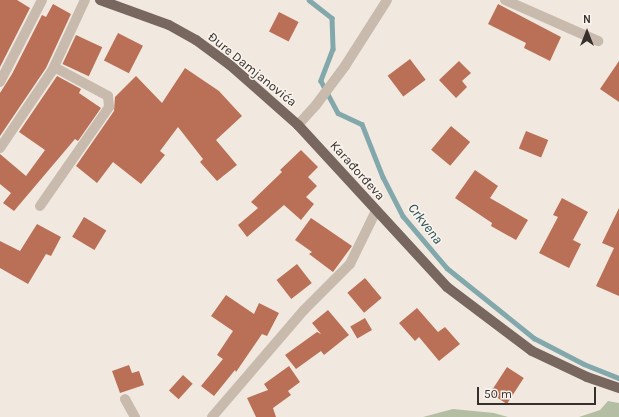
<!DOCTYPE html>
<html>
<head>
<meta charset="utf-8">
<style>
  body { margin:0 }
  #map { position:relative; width:619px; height:417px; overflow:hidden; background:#f1e9e0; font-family:Karla,sans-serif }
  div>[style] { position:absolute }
  .green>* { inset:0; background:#b4bea2 }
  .stream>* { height:4.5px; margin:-2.25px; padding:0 2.25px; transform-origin:2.25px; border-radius:2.25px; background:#82a8ab }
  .building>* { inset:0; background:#b97056; transform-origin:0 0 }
  .minor>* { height:10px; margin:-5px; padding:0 5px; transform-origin:5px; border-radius:5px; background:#c8baad }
  .major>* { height:10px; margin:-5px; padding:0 5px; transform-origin:5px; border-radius:5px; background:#77675e }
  span { translate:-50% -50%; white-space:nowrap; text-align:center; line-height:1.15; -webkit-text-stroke:3px #f9f3ed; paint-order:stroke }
  .street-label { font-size:13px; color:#372f2b }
  .water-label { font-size:14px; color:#255054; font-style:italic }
  .north { position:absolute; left:567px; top:12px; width:40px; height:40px; -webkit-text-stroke:3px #f9f3ed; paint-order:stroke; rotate:0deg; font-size:11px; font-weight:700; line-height:16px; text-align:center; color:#372f2b }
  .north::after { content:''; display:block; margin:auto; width:14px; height:18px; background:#372f2b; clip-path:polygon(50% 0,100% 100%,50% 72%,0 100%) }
  .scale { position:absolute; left:477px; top:387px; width:119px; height:18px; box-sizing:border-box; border:2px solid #372f2b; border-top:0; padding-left:5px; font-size:12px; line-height:14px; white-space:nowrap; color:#372f2b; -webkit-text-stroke:3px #f9f3ed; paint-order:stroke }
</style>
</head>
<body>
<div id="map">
  <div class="green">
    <div style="clip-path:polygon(608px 401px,619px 403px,619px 417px,579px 417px,600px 410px)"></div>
    <div style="clip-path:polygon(453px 409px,494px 413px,508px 417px,423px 417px)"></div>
  </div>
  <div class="stream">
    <div style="left:309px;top:0;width:29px;rotate:38deg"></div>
    <div style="left:332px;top:18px;width:31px;rotate:88deg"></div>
    <div style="left:333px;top:49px;width:34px;rotate:111deg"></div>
    <div style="left:321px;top:81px;width:36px;rotate:62deg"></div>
    <div style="left:338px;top:113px;width:26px;rotate:25deg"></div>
    <div style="left:362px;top:124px;width:57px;rotate:68.4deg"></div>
    <div style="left:383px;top:177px;width:44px;rotate:62.9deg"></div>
    <div style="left:403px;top:216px;width:68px;rotate:49.8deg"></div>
    <div style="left:447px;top:268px;width:112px;rotate:38.8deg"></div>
    <div style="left:534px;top:338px;width:56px;rotate:27.5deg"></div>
    <div style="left:584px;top:364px;width:38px;rotate:22deg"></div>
  </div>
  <div class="building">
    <div style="clip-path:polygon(0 0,17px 0,30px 8px,0 67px)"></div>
    <div style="clip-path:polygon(53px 4px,71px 14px,46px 68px,0 136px,0 93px,12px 74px,42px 15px,46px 17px)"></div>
    <div style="clip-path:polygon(498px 4px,561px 37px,550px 61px,524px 48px,526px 43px,488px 24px)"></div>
    <div style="left:279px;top:12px;width:22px;height:22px;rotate:27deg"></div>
    <div style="left:118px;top:33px;width:28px;height:31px;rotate:27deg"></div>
    <div style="left:76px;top:35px;width:29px;height:32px;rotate:25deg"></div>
    <div style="left:410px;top:59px;width:26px;height:28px;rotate:53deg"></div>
    <div style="clip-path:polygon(459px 61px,471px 73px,462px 81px,467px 87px,456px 98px,439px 80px)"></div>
    <div style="clip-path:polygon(619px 61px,619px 102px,600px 89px)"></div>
    <div style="clip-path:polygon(185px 68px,219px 91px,242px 116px,216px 140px,237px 165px,217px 181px,200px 162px,203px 159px,178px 127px,160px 151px,165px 155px,141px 184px,113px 162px,97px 183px,76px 166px,114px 111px,115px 97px,136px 76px,162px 103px)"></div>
    <div style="clip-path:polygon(57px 76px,81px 89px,79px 93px,101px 108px,78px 141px,75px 139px,14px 211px,3px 203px,11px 193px,0 184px,0 154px,26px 176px,45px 150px,19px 132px)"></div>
    <div style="left:451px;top:126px;width:25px;height:31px;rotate:40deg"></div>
    <div style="left:526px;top:131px;width:24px;height:19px;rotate:22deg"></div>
    <div style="clip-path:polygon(301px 150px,318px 167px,308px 177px,317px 186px,306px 197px,314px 204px,301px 220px,284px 205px,247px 237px,238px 225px,258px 208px,251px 202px,282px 172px,280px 170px)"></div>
    <div style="clip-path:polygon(475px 170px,498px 186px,490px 198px,528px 220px,516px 240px,491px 226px,492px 223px,455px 198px)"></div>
    <div style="clip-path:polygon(562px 198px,588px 212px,573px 240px,581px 244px,569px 268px,539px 253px,558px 217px,553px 215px)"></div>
    <div style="clip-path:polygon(619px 208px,619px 296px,596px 286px,614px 248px,602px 243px)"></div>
    <div style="left:84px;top:217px;width:26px;height:23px;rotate:31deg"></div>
    <div style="clip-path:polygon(311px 218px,352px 246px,333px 272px,309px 254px,312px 252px,295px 240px)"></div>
    <div style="clip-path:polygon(37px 224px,61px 237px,51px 256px,46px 254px,28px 284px,0 268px,0 241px,20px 251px)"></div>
    <div style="left:297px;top:264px;width:24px;height:26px;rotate:52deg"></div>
    <div style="left:365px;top:278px;width:26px;height:23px;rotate:50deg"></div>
    <div style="clip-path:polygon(226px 295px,254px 314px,259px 303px,279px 313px,267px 336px,262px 334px,236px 372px,235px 370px,214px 396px,201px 386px,223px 359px,217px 355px,233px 331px,211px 316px)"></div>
    <div style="clip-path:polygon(417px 308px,438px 332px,445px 327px,460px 344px,439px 361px,419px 337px,415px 341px,399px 323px)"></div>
    <div style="clip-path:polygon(328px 310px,349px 335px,324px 355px,321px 351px,296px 369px,285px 355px,317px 332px,321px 334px,312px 323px)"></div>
    <div style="left:365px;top:318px;width:14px;height:17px;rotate:60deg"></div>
    <div style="clip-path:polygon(129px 365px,132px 373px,139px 371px,144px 385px,120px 393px,112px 371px)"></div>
    <div style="clip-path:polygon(289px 366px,300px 382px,288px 391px,291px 395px,273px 408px,276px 417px,256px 417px,247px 398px,268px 390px,264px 384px)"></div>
    <div style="left:507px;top:367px;width:20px;height:31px;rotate:33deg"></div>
    <div style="left:183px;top:375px;width:13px;height:21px;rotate:42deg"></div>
  </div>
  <div class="minor">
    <div style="left:505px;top:0;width:102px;rotate:23.8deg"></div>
    <div style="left:0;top:82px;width:92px;rotate:-62.9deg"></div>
    <div style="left:298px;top:125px;width:27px;rotate:-48deg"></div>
    <div style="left:316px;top:105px;width:49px;rotate:-53.4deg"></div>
    <div style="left:345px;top:66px;width:78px;rotate:-57.5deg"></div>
    <div style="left:0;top:148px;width:93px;rotate:-56deg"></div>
    <div style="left:52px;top:71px;width:78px;rotate:-65.1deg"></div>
    <div style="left:40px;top:206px;width:121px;rotate:-55.1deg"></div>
    <div style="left:109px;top:107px;width:11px;rotate:-95deg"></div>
    <div style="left:108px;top:96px;width:61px;rotate:-151.8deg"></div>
    <div style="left:125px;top:399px;width:21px;rotate:61deg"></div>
    <div style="left:212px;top:417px;width:141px;rotate:-49.3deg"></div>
    <div style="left:304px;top:310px;width:65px;rotate:-45deg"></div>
    <div style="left:350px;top:264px;width:59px;rotate:-63.9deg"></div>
  </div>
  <div class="major">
    <div style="left:100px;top:0;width:73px;rotate:19.9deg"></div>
    <div style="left:169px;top:25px;width:31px;rotate:29deg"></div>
    <div style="left:196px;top:40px;width:42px;rotate:36.3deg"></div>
    <div style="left:230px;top:65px;width:91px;rotate:41.4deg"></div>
    <div style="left:298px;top:125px;width:220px;rotate:47.4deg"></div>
    <div style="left:447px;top:287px;width:106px;rotate:37deg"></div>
    <div style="left:532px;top:351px;width:61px;rotate:25.3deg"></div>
    <div style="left:587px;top:377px;width:34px;rotate:19deg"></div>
  </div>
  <div class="street-label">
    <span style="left:252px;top:70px;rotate:39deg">Đure Damjanovića</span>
    <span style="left:357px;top:171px;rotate:48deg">Karađorđeva</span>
  </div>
  <div class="water-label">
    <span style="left:425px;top:224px;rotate:52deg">Crkvena</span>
  </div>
  <div class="north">N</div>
  <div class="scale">50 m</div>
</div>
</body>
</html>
